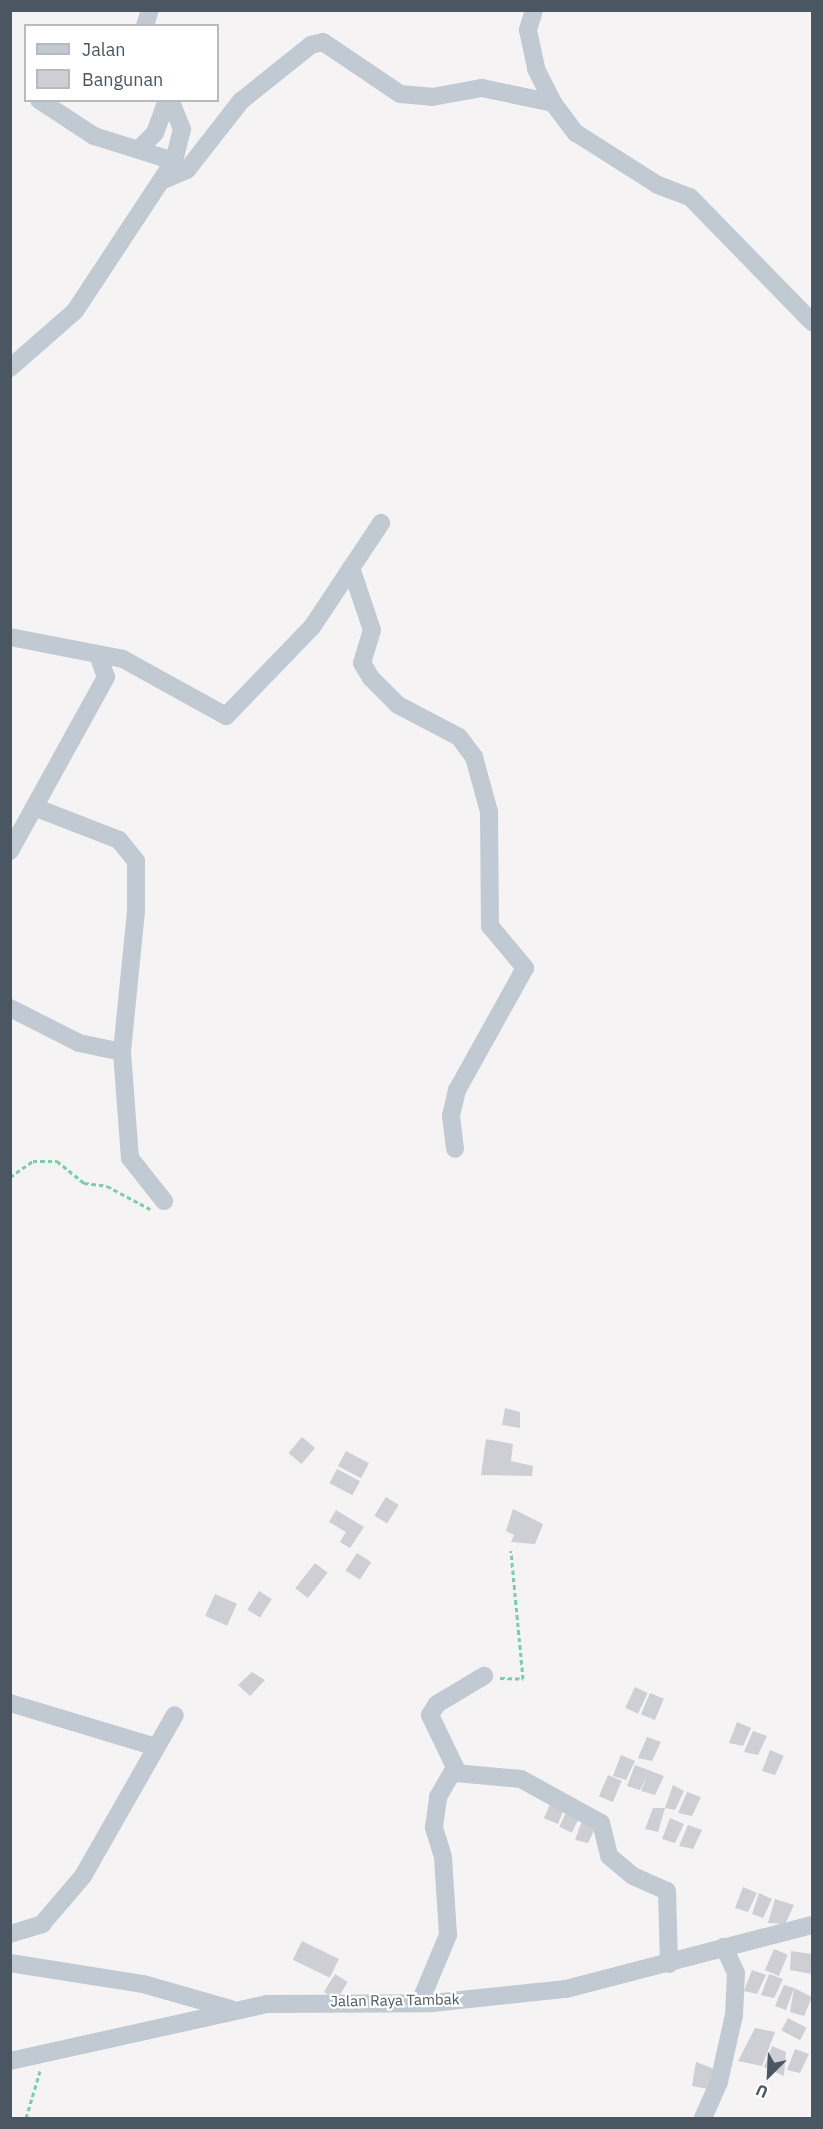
<!DOCTYPE html>
<html>
<head>
<meta charset="utf-8">
<style>
  body { margin:0 }
  #map { position:relative; width:823px; height:2129px; overflow:hidden; background:#f5f3f3; font-family:"IBM Plex Sans",sans-serif }
  div>[style] { position:absolute }
  .building>* { inset:0; background:#cdcfd5; transform-origin:0 0 }
  .path>* { height:3px; margin-top:-1.5px; transform-origin:0; background:repeating-linear-gradient(90deg,#7ad0a6 0 4.5px,transparent 0 7.5px) }
  .minor>* { height:18px; margin:-9px; padding:0 9px; transform-origin:9px; border-radius:9px; background:#c1cad2 }
  span { translate:-50% -50%; white-space:nowrap; text-align:center; line-height:1.15; -webkit-text-stroke:4.5px #fff; paint-order:stroke }
  .street-label { font-size:15px; color:#4a5661 }
  .frame { position:absolute; inset:0; border:12px solid #4a5661; pointer-events:none }
  .legend { position:absolute; left:24px; top:24px; width:195px; height:78px; box-sizing:border-box; background:#fff; border:2px solid #b7bbc0; margin:0; padding:8px 10px; list-style:none; font-size:18px; color:#4a5661 }
  .legend li { display:flex; align-items:center; gap:12px; height:30px }
  .legend b { width:30px; border:2px solid #b7bbc0 }
  .north { position:absolute; left:739px; top:2045px; width:60px; height:60px; -webkit-text-stroke:4px #fff; paint-order:stroke; rotate:204deg; font-size:16px; font-weight:700; line-height:24px; text-align:center; color:#4a5661 }
  .north::after { content:''; display:block; margin:auto; width:21px; height:27px; background:#4a5661; clip-path:polygon(50% 0,100% 100%,50% 72%,0 100%) }
</style>
</head>
<body>
<div id="map">
  <div class="building">
    <i style="clip-path:polygon(505px 1408px,520px 1412px,520px 1428px,502px 1425px)"></i>
    <i style="left:302px;top:1437px;width:17px;height:21px;rotate:40deg"></i>
    <i style="clip-path:polygon(486px 1439px,513px 1444px,511px 1461px,533px 1466px,532px 1476px,481px 1475px)"></i>
    <i style="left:346px;top:1451px;width:26px;height:17px;rotate:28deg"></i>
    <i style="left:337px;top:1469px;width:26px;height:16px;rotate:28deg"></i>
    <i style="left:386px;top:1497px;width:15px;height:22px;rotate:32deg"></i>
    <i style="clip-path:polygon(513px 1509px,543px 1524px,535px 1544px,511px 1542px,514px 1535px,506px 1531px)"></i>
    <i style="clip-path:polygon(336px 1510px,364px 1527px,350px 1548px,340px 1542px,346px 1532px,329px 1522px)"></i>
    <i style="left:357px;top:1553px;width:17px;height:21px;rotate:33deg"></i>
    <i style="left:315px;top:1563px;width:16px;height:32px;rotate:38deg"></i>
    <i style="left:259px;top:1591px;width:15px;height:22px;rotate:32deg"></i>
    <i style="left:215px;top:1594px;width:24px;height:24px;rotate:24deg"></i>
    <i style="clip-path:polygon(252px 1672px,265px 1680px,250px 1696px,238px 1685px)"></i>
    <i style="left:635px;top:1687px;width:14px;height:23px;rotate:25deg"></i>
    <i style="left:650px;top:1693px;width:15px;height:23px;rotate:23deg"></i>
    <i style="clip-path:polygon(737px 1722px,751px 1728px,743px 1746px,729px 1743px)"></i>
    <i style="clip-path:polygon(753px 1731px,767px 1736px,758px 1755px,744px 1752px)"></i>
    <i style="clip-path:polygon(647px 1737px,661px 1742px,652px 1761px,638px 1758px)"></i>
    <i style="clip-path:polygon(770px 1750px,784px 1756px,775px 1775px,762px 1771px)"></i>
    <i style="clip-path:polygon(621px 1755px,635px 1761px,626px 1780px,613px 1776px)"></i>
    <i style="clip-path:polygon(635px 1765px,664px 1776px,655px 1795px,641px 1791px,647px 1776px,640px 1790px,627px 1786px)"></i>
    <i style="left:608px;top:1775px;width:15px;height:23px;rotate:23deg"></i>
    <i style="clip-path:polygon(673px 1785px,684px 1791px,675px 1810px,665px 1808px)"></i>
    <i style="clip-path:polygon(687px 1792px,701px 1797px,692px 1816px,678px 1813px)"></i>
    <i style="left:553px;top:1797px;width:15px;height:23px;rotate:23deg"></i>
    <i style="left:569px;top:1806px;width:14px;height:23px;rotate:25deg"></i>
    <i style="clip-path:polygon(653px 1808px,665px 1808px,658px 1832px,645px 1829px)"></i>
    <i style="clip-path:polygon(583px 1818px,597px 1824px,588px 1843px,575px 1840px)"></i>
    <i style="clip-path:polygon(670px 1818px,684px 1824px,675px 1843px,662px 1839px)"></i>
    <i style="clip-path:polygon(688px 1825px,702px 1830px,693px 1849px,679px 1846px)"></i>
    <i style="clip-path:polygon(743px 1887px,757px 1893px,748px 1912px,735px 1908px)"></i>
    <i style="clip-path:polygon(759px 1893px,772px 1899px,763px 1918px,752px 1914px)"></i>
    <i style="clip-path:polygon(775px 1899px,794px 1905px,785px 1924px,768px 1923px)"></i>
    <i style="left:302px;top:1941px;width:41px;height:21px;rotate:26deg"></i>
    <i style="left:774px;top:1949px;width:15px;height:23px;rotate:23deg"></i>
    <i style="clip-path:polygon(791px 1951px,812px 1954px,812px 1974px,790px 1970px)"></i>
    <i style="clip-path:polygon(752px 1970px,766px 1975px,757px 1994px,744px 1991px)"></i>
    <i style="left:335px;top:1974px;width:15px;height:21px;rotate:32deg"></i>
    <i style="clip-path:polygon(769px 1974px,783px 1979px,774px 1998px,761px 1995px)"></i>
    <i style="clip-path:polygon(784px 1985px,794px 1988px,812px 1997px,804px 2016px,790px 2012px,794px 1988px,786px 2010px,775px 2006px)"></i>
    <i style="left:788px;top:2018px;width:21px;height:14px;rotate:28deg"></i>
    <i style="clip-path:polygon(755px 2028px,775px 2032px,762px 2066px,738px 2061px)"></i>
    <i style="clip-path:polygon(772px 2046px,786px 2052px,784px 2076px,764px 2067px)"></i>
    <i style="clip-path:polygon(795px 2049px,809px 2054px,800px 2073px,787px 2070px)"></i>
    <i style="clip-path:polygon(696px 2062px,717px 2070px,708px 2089px,692px 2086px)"></i>
  </div>
  <div class="path">
    <i style="left:10px;top:1177px;width:28px;rotate:-35deg"></i>
    <i style="left:33px;top:1161px;width:24px"></i>
    <i style="left:57px;top:1161px;width:35px;rotate:39deg"></i>
    <i style="left:84px;top:1183px;width:23px;rotate:7deg"></i>
    <i style="left:107px;top:1186px;width:49px;rotate:28.1deg"></i>
    <i style="left:500px;top:1678px;width:23px;rotate:2deg"></i>
    <i style="left:523px;top:1679px;width:129px;rotate:-95.4deg"></i>
    <i style="left:26px;top:2118px;width:49px;rotate:-73.4deg"></i>
  </div>
  <div class="minor">
    <i style="left:534px;top:10px;width:21px;rotate:107deg"></i>
    <i style="left:528px;top:30px;width:40px;rotate:78deg"></i>
    <i style="left:536px;top:69px;width:38px;rotate:63deg"></i>
    <i style="left:553px;top:103px;width:38px;rotate:53deg"></i>
    <i style="left:576px;top:133px;width:97px;rotate:32.4deg"></i>
    <i style="left:658px;top:185px;width:34px;rotate:21deg"></i>
    <i style="left:690px;top:197px;width:175px;rotate:45.7deg"></i>
    <i style="left:145px;top:26px;width:17px;rotate:-73deg"></i>
    <i style="left:39px;top:100px;width:66px;rotate:33.2deg"></i>
    <i style="left:94px;top:136px;width:84px;rotate:17.4deg"></i>
    <i style="left:140px;top:148px;width:21px;rotate:-45deg"></i>
    <i style="left:155px;top:133px;width:35px;rotate:-70deg"></i>
    <i style="left:161px;top:181px;width:28px;rotate:-23deg"></i>
    <i style="left:187px;top:170px;width:88px;rotate:-52deg"></i>
    <i style="left:241px;top:101px;width:90px;rotate:-38.7deg"></i>
    <i style="left:311px;top:45px;width:12px;rotate:-14deg"></i>
    <i style="left:323px;top:42px;width:93px;rotate:34deg"></i>
    <i style="left:400px;top:94px;width:32px;rotate:5deg"></i>
    <i style="left:432px;top:97px;width:51px;rotate:-10.2deg"></i>
    <i style="left:482px;top:88px;width:73px;rotate:11.9deg"></i>
    <i style="left:10px;top:368px;width:86px;rotate:-41.2deg"></i>
    <i style="left:75px;top:311px;width:180px;rotate:-56.6deg"></i>
    <i style="left:174px;top:161px;width:33px;rotate:-76deg"></i>
    <i style="left:182px;top:129px;width:31px;rotate:-112deg"></i>
    <i style="left:351px;top:568px;width:65px;rotate:71.3deg"></i>
    <i style="left:372px;top:630px;width:34px;rotate:107deg"></i>
    <i style="left:362px;top:663px;width:17px;rotate:59deg"></i>
    <i style="left:371px;top:678px;width:38px;rotate:45deg"></i>
    <i style="left:398px;top:705px;width:69px;rotate:27.7deg"></i>
    <i style="left:459px;top:737px;width:25px;rotate:53deg"></i>
    <i style="left:474px;top:757px;width:57px;rotate:74.7deg"></i>
    <i style="left:489px;top:812px;width:114px;rotate:89.5deg"></i>
    <i style="left:490px;top:926px;width:55px;rotate:50.2deg"></i>
    <i style="left:525px;top:968px;width:140px;rotate:119.1deg"></i>
    <i style="left:457px;top:1090px;width:27px;rotate:103deg"></i>
    <i style="left:451px;top:1116px;width:33px;rotate:83deg"></i>
    <i style="left:10px;top:637px;width:115px;rotate:11deg"></i>
    <i style="left:123px;top:659px;width:118px;rotate:29deg"></i>
    <i style="left:226px;top:716px;width:124px;rotate:-46deg"></i>
    <i style="left:312px;top:627px;width:125px;rotate:-56.4deg"></i>
    <i style="left:34px;top:807px;width:91px;rotate:21.2deg"></i>
    <i style="left:119px;top:840px;width:27px;rotate:51deg"></i>
    <i style="left:136px;top:861px;width:50px;rotate:90deg"></i>
    <i style="left:136px;top:911px;width:142px;rotate:95.7deg"></i>
    <i style="left:10px;top:851px;width:199px;rotate:-61.1deg"></i>
    <i style="left:106px;top:677px;width:20px;rotate:-110deg"></i>
    <i style="left:10px;top:1008px;width:77px;rotate:26.9deg"></i>
    <i style="left:79px;top:1043px;width:44px;rotate:11.8deg"></i>
    <i style="left:122px;top:1052px;width:106px;rotate:85.7deg"></i>
    <i style="left:130px;top:1158px;width:55px;rotate:51.7deg"></i>
    <i style="left:10px;top:1703px;width:152px;rotate:16.8deg"></i>
    <i style="left:455px;top:1773px;width:66px;rotate:5.2deg"></i>
    <i style="left:521px;top:1779px;width:91px;rotate:28.8deg"></i>
    <i style="left:601px;top:1823px;width:34px;rotate:76deg"></i>
    <i style="left:609px;top:1856px;width:31px;rotate:40deg"></i>
    <i style="left:633px;top:1876px;width:37px;rotate:24deg"></i>
    <i style="left:667px;top:1891px;width:73px;rotate:88.4deg"></i>
    <i style="left:10px;top:1934px;width:34px;rotate:-17deg"></i>
    <i style="left:42px;top:1924px;width:63px;rotate:-49.5deg"></i>
    <i style="left:83px;top:1876px;width:185px;rotate:-60.3deg"></i>
    <i style="left:10px;top:1963px;width:135px;rotate:9deg"></i>
    <i style="left:143px;top:1984px;width:91px;rotate:15.9deg"></i>
    <i style="left:420px;top:2002px;width:73px;rotate:-67.3deg"></i>
    <i style="left:448px;top:1935px;width:78px;rotate:-93.7deg"></i>
    <i style="left:443px;top:1857px;width:31px;rotate:-107deg"></i>
    <i style="left:434px;top:1827px;width:30px;rotate:-82deg"></i>
    <i style="left:438px;top:1797px;width:34px;rotate:-60deg"></i>
    <i style="left:455px;top:1767px;width:58px;rotate:-115.7deg"></i>
    <i style="left:430px;top:1715px;width:13px;rotate:-58deg"></i>
    <i style="left:437px;top:1704px;width:55px;rotate:-30.8deg"></i>
    <i style="left:10px;top:2061px;width:263px;rotate:-12.5deg"></i>
    <i style="left:267px;top:2004px;width:165px;rotate:-0.3deg"></i>
    <i style="left:432px;top:2003px;width:135px;rotate:-6deg"></i>
    <i style="left:566px;top:1989px;width:254px;rotate:-14.6deg"></i>
    <i style="left:703px;top:2118px;width:39px;rotate:-66deg"></i>
    <i style="left:719px;top:2082px;width:69px;rotate:-77.4deg"></i>
    <i style="left:734px;top:2015px;width:42px;rotate:-87.3deg"></i>
    <i style="left:736px;top:1973px;width:29px;rotate:-115deg"></i>
  </div>
  <div class="street-label">
    <span style="left:395px;top:2000px;rotate:-1deg">Jalan Raya Tambak</span>
  </div>
  <div class="frame"></div>
  <ul class="legend">
  <li><b style="height:8px;background:#c1cad2"></b>Jalan</li>
  <li><b style="height:16px;background:#cdcfd5"></b>Bangunan</li>
  </ul>
  <div class="north">U</div>
</div>
</body>
</html>
